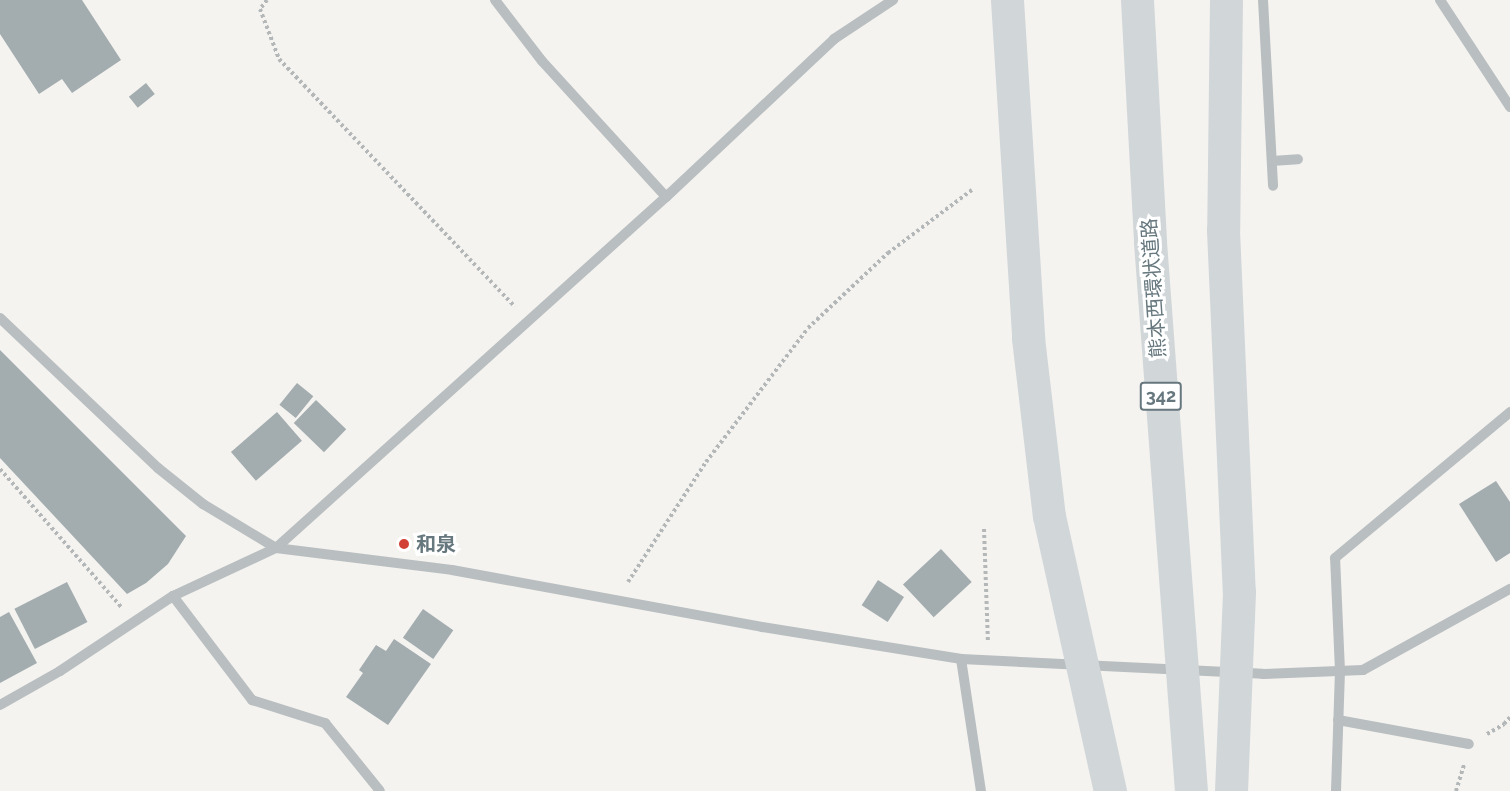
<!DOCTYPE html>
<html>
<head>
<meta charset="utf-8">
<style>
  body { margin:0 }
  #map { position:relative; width:1510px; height:791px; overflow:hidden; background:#f4f3f0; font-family:Raleway,"Noto Sans JP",sans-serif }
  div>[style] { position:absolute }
  .building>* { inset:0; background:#a3acaf; transform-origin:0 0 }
  .path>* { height:4px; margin-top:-2px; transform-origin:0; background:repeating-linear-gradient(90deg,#b3b7b8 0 3px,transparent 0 6px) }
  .minor>* { height:10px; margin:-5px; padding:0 5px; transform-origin:5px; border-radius:5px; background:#b9bec0 }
  .highway>* { height:33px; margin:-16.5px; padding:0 16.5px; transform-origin:16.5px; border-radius:16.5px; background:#d1d6d9 }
  .dots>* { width:16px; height:16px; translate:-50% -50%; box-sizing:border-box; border:3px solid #fff; border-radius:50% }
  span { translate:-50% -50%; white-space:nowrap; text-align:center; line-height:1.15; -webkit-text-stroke:6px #fff; paint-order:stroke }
  .shield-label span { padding:2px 4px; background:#fff; border:2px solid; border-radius:4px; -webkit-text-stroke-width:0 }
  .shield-label { font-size:18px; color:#66777e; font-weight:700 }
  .street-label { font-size:20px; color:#66777e }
  .poi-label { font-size:20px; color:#66777e; font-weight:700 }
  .left { translate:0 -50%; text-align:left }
</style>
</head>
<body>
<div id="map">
  <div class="building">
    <i style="clip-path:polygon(0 0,82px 0,121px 60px,72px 93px,62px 79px,39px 94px,0 34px)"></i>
    <i style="left:146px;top:83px;width:14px;height:22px;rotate:51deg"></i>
    <i style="clip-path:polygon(0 350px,186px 536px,168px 564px,146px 583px,127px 594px,0 458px)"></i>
    <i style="left:297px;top:383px;width:21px;height:28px;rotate:39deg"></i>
    <i style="left:316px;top:400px;width:42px;height:32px;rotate:44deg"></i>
    <i style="left:277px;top:412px;width:38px;height:61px;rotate:49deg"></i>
    <i style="clip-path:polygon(1496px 481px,1510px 502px,1510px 553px,1496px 562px,1459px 504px)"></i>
    <i style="left:941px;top:549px;width:45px;height:52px;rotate:47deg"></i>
    <i style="left:878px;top:580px;width:31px;height:30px;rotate:33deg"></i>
    <i style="left:67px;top:582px;width:45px;height:59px;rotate:63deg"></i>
    <i style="left:423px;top:609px;width:37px;height:35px;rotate:35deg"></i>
    <i style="clip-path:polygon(9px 612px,37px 663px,0 683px,0 617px)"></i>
    <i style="clip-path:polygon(394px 639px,431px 664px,388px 725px,346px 697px,363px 673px,359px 670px,376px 645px,386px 651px)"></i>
  </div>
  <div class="path">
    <i style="left:267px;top:0;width:11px;rotate:128deg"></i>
    <i style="left:260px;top:9px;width:53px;rotate:69.2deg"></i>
    <i style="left:279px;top:59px;width:342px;rotate:46.4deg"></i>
    <i style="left:0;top:469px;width:185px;rotate:48.7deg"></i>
    <i style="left:984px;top:529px;width:112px;rotate:88deg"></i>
    <i style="left:628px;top:582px;width:143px;rotate:-57deg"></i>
    <i style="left:706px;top:462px;width:168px;rotate:-52.7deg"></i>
    <i style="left:808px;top:328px;width:110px;rotate:-43.2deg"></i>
    <i style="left:888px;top:253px;width:105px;rotate:-36.9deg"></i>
    <i style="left:1487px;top:734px;width:20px;rotate:-30deg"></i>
    <i style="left:1504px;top:724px;width:9px;rotate:-49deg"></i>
    <i style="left:1456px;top:791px;width:28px;rotate:-73deg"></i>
  </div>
  <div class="minor">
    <i style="left:495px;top:0;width:77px;rotate:52.4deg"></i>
    <i style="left:542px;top:61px;width:184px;rotate:47.6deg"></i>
    <i style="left:1263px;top:0;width:186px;rotate:86.9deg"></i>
    <i style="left:1440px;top:0;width:128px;rotate:56.8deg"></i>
    <i style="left:1272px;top:161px;width:26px;rotate:-4deg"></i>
    <i style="left:0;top:318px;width:218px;rotate:43.5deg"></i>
    <i style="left:158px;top:468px;width:58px;rotate:38.7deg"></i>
    <i style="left:203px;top:504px;width:85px;rotate:31.1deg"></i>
    <i style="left:276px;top:548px;width:177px;rotate:7.1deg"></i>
    <i style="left:452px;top:570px;width:315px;rotate:10.4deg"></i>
    <i style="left:762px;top:627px;width:202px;rotate:9.1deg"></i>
    <i style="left:961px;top:659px;width:302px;rotate:2.8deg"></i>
    <i style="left:1263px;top:674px;width:100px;rotate:-2.3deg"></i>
    <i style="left:1363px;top:670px;width:168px;rotate:-28.9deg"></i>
    <i style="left:173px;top:596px;width:131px;rotate:52.8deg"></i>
    <i style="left:252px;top:700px;width:77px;rotate:17.5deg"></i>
    <i style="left:325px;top:723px;width:87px;rotate:51deg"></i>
    <i style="left:961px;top:659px;width:134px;rotate:81.4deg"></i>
    <i style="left:0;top:705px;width:69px;rotate:-29.5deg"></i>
    <i style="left:60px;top:671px;width:136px;rotate:-33.6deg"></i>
    <i style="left:173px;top:596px;width:114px;rotate:-25deg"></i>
    <i style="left:276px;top:548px;width:525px;rotate:-41.99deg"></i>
    <i style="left:666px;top:197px;width:231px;rotate:-43.2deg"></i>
    <i style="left:834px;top:39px;width:71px;rotate:-33.5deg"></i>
    <i style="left:1338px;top:720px;width:133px;rotate:10.4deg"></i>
    <i style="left:1336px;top:791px;width:120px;rotate:-88.1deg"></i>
    <i style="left:1340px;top:671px;width:113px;rotate:-92.5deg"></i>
    <i style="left:1335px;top:558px;width:228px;rotate:-39.8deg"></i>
  </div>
  <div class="highway">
    <i style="left:1007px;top:0;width:339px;rotate:86.4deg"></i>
    <i style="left:1028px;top:338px;width:179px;rotate:83.3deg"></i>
    <i style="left:1049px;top:516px;width:282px;rotate:77.5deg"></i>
    <i style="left:1137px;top:0;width:242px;rotate:86.9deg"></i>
    <i style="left:1150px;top:242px;width:551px;rotate:85.73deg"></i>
    <i style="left:1226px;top:0;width:230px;rotate:90.7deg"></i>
    <i style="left:1223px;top:230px;width:362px;rotate:87.5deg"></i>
    <i style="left:1239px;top:592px;width:199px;rotate:92.3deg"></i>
  </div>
  <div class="dots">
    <i style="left:404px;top:544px;background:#d14033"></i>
  </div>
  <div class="shield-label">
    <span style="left:1161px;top:396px">342</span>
  </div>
  <div class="street-label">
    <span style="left:1154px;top:288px;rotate:-94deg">熊本西環状道路</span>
  </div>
  <div class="poi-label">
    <span class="left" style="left:416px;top:544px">和泉</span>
  </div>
</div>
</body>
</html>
